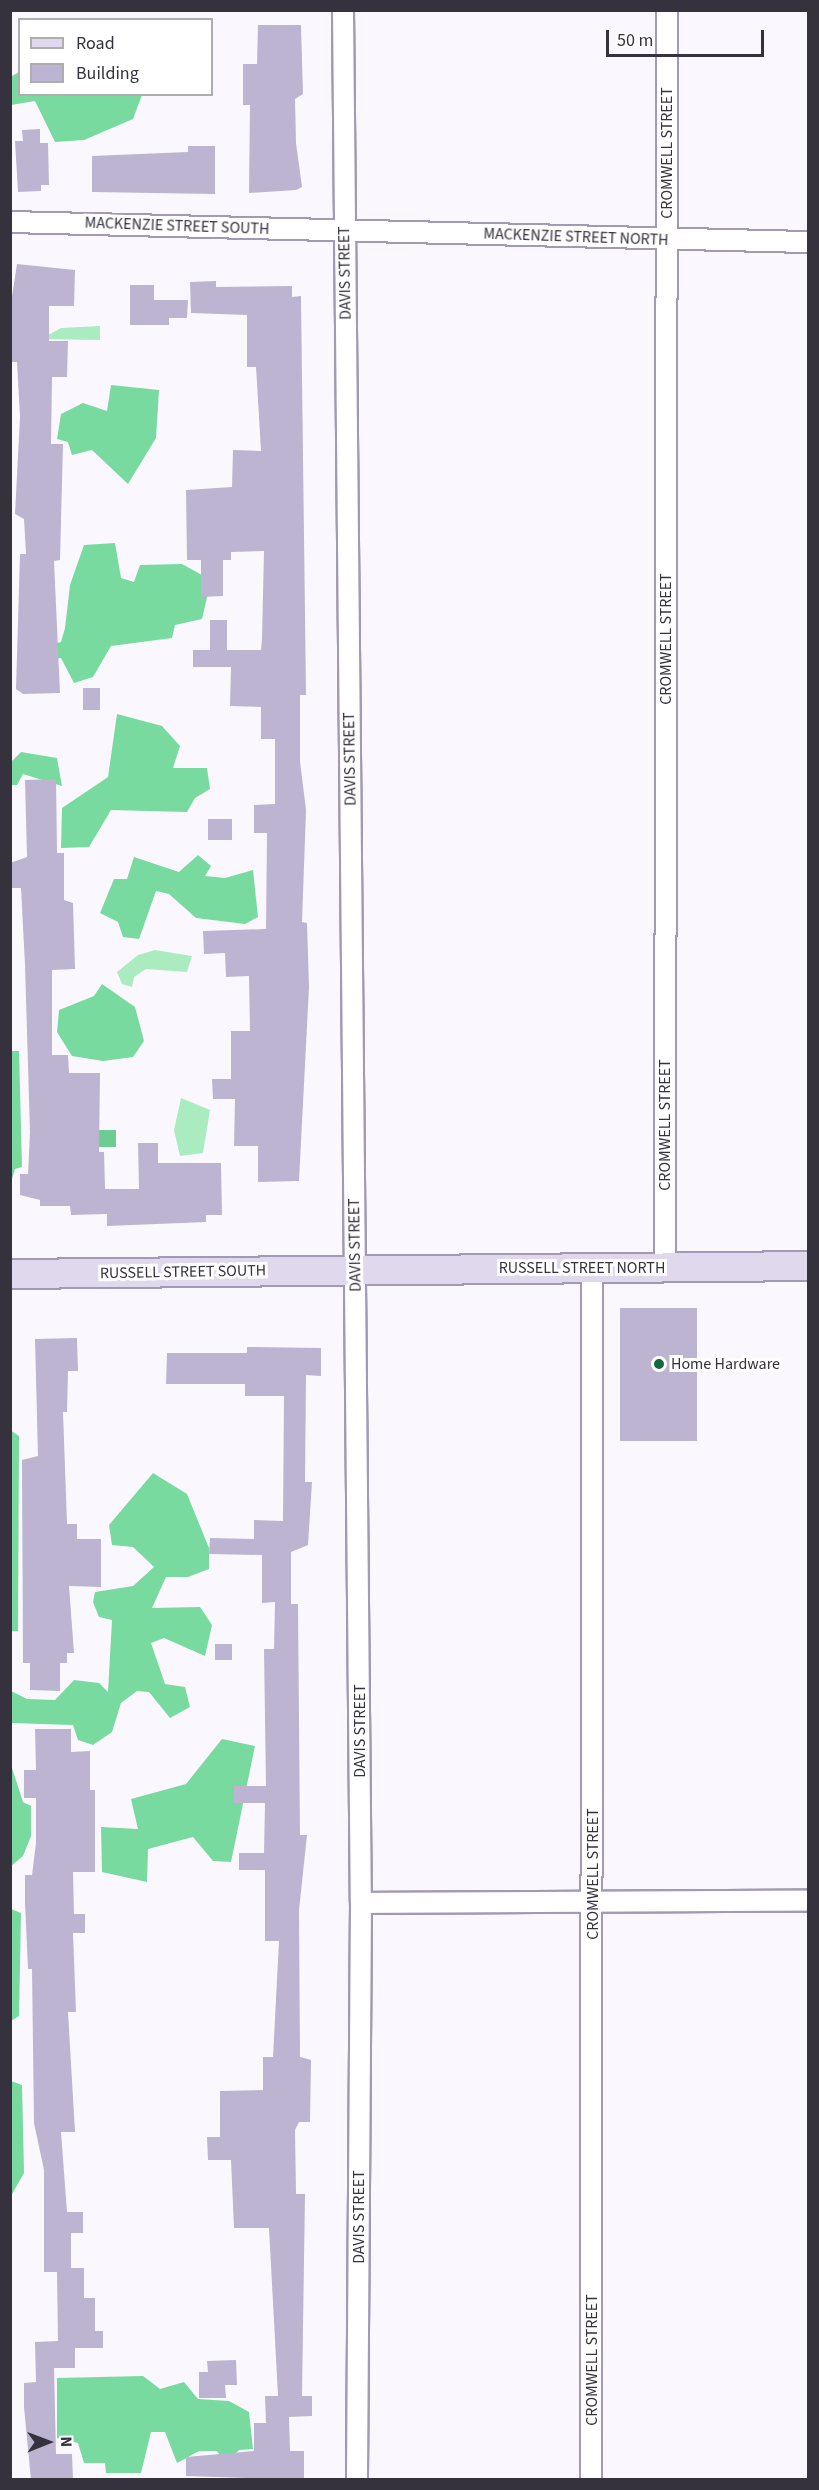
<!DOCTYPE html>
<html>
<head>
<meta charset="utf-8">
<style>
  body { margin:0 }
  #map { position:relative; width:819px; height:2490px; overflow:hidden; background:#faf8fe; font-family:"Source Sans 3",sans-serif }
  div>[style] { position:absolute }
  .green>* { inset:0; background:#aaecc0 }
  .forest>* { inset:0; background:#78da9e }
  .water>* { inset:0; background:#6ccd92; transform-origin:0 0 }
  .building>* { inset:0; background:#bcb4d1; transform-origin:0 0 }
  .roads { filter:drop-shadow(2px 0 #a199b5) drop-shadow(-2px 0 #a199b5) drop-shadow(0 2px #a199b5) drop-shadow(0 -2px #a199b5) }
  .street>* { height:20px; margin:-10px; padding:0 10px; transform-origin:10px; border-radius:10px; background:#fff }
  .secondary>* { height:28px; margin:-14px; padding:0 14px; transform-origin:14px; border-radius:14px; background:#e0d9ed }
  .dots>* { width:16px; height:16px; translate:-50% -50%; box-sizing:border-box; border:3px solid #fff; border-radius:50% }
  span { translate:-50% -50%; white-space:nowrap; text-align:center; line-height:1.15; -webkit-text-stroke:6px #fff; paint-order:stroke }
  .street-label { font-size:16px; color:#35313d }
  .poi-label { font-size:16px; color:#35313d }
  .left { translate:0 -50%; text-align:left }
  .frame { position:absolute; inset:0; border:12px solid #35313d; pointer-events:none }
  .legend { position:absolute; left:18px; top:18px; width:195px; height:78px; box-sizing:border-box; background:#fff; border:2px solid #aeadb1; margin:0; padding:8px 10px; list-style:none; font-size:18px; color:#35313d }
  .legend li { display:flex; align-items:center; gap:12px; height:30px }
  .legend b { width:30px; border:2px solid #aeadb1 }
  .north { position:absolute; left:18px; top:2412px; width:60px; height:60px; -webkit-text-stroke:4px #fff; paint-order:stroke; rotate:89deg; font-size:16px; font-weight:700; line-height:24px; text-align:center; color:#35313d }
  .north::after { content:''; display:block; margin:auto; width:21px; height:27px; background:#35313d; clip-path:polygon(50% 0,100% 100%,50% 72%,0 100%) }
  .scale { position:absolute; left:606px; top:30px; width:158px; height:27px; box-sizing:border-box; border:3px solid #35313d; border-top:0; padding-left:8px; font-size:18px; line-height:21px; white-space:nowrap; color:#35313d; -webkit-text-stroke:4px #fff; paint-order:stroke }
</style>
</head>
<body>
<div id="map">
  <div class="green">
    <i style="clip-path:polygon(100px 326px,100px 340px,41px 339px,61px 328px)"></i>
    <i style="clip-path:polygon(155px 950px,192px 956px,187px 972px,146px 969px,134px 977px,132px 987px,122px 984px,117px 972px,138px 955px)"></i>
    <i style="clip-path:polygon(181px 1098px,210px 1110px,203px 1153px,180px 1156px,174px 1130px)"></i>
  </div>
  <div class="forest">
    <i style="clip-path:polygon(11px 54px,12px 76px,19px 72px,20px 94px,142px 95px,133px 119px,84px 140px,55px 142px,35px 101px,11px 105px)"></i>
    <i style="clip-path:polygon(111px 385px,159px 390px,156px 438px,128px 484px,92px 450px,72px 455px,68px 442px,57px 439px,61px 414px,83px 403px,107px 411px)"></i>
    <i style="clip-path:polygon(115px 543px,121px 578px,134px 582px,140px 565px,182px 564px,211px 580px,202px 619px,175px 625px,172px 638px,111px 646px,93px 677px,74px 683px,61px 658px,52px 659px,52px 644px,61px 642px,65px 628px,70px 585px,84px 545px)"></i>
    <i style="clip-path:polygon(117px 714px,162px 726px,180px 746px,173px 768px,207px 768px,210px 789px,195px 798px,187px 812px,111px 810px,89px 847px,61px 848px,62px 808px,108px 777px)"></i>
    <i style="clip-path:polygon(21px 752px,57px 758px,62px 786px,23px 774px,17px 785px,11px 785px,10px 763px)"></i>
    <i style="clip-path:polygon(198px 855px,211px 866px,205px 876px,225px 878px,253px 870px,258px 917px,245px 924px,196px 918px,169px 894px,156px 891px,139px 939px,123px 937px,118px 922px,100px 913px,114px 879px,127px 879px,134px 857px,179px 872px)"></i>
    <i style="clip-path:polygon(102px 984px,135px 1007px,144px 1041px,133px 1057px,103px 1061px,72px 1056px,57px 1032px,59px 1010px,94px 996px)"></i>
    <i style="clip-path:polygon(11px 1051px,19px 1051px,22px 1167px,15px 1169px,11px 1182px)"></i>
    <i style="clip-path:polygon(10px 1430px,19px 1436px,18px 1631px,11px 1631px)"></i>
    <i style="clip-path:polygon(153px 1473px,187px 1494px,209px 1548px,209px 1569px,188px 1577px,166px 1577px,152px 1608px,200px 1607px,212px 1625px,205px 1656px,164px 1638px,151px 1643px,165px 1684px,185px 1687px,190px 1707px,170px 1718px,149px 1692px,137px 1691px,121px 1703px,112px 1732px,93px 1745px,78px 1740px,73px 1725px,11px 1723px,11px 1691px,27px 1699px,55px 1700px,74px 1680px,99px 1683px,108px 1692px,112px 1620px,99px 1617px,93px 1602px,95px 1592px,133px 1586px,154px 1567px,133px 1547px,112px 1545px,109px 1525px)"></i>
    <i style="clip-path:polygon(222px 1739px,255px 1746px,231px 1862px,213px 1861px,193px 1837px,148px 1849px,147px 1882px,102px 1872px,101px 1827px,138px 1829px,131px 1799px,186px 1784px)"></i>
    <i style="clip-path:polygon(11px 1765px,23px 1802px,31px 1806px,31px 1836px,23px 1856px,11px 1866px)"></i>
    <i style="clip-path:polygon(11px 1909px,21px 1913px,19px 2016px,11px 2021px)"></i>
    <i style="clip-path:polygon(11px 2081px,22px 2085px,24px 2173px,11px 2196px)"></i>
    <i style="clip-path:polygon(143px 2376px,160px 2389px,184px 2382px,198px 2399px,229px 2401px,249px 2412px,253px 2449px,239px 2450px,226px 2464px,217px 2451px,199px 2451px,177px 2463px,165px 2432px,151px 2432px,141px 2473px,106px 2473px,105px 2463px,84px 2463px,78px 2443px,57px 2438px,57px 2378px)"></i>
  </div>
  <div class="water">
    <i style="left:87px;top:1130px;width:29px;height:17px"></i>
  </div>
  <div class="building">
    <i style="clip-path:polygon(258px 25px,301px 25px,303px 94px,295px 99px,296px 143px,302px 187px,296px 190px,249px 193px,250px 105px,243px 105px,243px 64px,257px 64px)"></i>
    <i style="clip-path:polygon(40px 129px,40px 143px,48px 143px,49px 185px,41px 185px,41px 191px,18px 192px,15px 141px,23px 141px,22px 130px)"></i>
    <i style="clip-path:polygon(188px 146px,215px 146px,215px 194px,92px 192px,92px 156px,188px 152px)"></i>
    <i style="clip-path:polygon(17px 264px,75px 270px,74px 306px,49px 306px,49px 341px,68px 341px,67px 377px,52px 377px,51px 444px,63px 444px,60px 560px,54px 561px,60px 693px,23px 694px,16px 689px,20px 554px,26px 554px,24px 519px,15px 514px,20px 417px,17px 362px,11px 362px,11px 303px)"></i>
    <i style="clip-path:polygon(216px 281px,216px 287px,292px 286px,292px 297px,301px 296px,306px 695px,300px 695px,300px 761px,306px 810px,302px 922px,307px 923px,309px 987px,299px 1181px,258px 1182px,258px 1146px,234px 1146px,235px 1099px,213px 1099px,212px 1079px,231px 1079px,231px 1031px,250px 1031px,249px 976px,226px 977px,225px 953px,204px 954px,203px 931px,266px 929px,267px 833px,254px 833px,254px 805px,275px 804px,275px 739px,261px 739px,261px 707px,230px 706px,231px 667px,193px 667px,193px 650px,210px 650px,210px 620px,227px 620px,227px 650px,261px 650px,262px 639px,264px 551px,231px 552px,231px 560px,223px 560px,223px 596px,201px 597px,201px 560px,187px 560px,186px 490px,232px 487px,233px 450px,261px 451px,256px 367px,247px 367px,247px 315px,191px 313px,190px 282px)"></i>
    <i style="clip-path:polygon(130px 285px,154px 285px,154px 300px,188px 300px,187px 318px,169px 318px,169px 325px,130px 325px)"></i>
    <i style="left:83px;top:688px;width:17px;height:22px"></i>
    <i style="clip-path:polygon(56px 779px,57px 853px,64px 853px,64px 900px,73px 903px,75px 969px,52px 970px,52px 1055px,68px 1055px,69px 1073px,100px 1073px,99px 1152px,104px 1152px,105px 1189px,139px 1189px,138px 1143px,158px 1143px,158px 1163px,221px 1163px,222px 1215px,206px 1215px,206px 1222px,107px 1226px,107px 1214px,71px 1215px,70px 1206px,40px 1206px,40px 1200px,20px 1195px,20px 1174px,28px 1174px,30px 1132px,25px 965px,21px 888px,10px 888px,10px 863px,27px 857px,25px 780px)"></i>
    <i style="left:208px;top:819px;width:24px;height:21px"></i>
    <i style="left:620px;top:1308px;width:77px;height:133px"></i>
    <i style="clip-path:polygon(77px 1338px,78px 1371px,68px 1371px,67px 1412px,63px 1412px,67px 1524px,77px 1524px,77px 1539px,101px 1539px,101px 1587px,69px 1586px,74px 1653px,67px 1653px,67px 1663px,60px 1663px,60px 1691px,30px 1690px,30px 1663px,23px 1663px,22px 1460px,38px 1456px,35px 1339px)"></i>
    <i style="clip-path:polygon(247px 1347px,321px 1348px,321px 1376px,306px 1375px,305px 1482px,312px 1482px,308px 1545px,291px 1552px,291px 1604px,298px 1604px,300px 1835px,307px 1835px,299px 1910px,300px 2057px,311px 2060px,310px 2122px,299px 2122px,295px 2130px,296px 2194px,305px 2194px,302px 2396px,312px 2396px,312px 2416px,289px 2417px,290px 2451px,304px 2451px,304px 2480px,186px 2476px,186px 2457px,254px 2451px,254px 2423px,266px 2423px,265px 2396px,278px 2396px,269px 2228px,234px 2228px,231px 2160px,208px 2160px,207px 2137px,220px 2137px,220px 2091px,263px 2090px,263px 2057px,273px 2057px,279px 1941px,265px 1941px,265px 1870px,239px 1870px,239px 1853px,264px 1853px,265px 1803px,234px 1803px,234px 1786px,266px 1786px,264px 1649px,274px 1649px,275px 1602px,262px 1603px,262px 1555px,209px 1554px,210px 1538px,254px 1539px,254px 1520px,283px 1521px,284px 1396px,245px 1396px,245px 1384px,166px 1384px,167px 1353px,247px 1353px)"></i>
    <i style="left:215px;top:1644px;width:17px;height:16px"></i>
    <i style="clip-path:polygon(35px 1729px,71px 1729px,71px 1752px,90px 1751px,90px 1790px,95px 1790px,95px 1872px,73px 1872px,74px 1914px,85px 1914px,85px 1933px,73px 1933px,76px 2012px,68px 2012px,75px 2132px,61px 2132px,67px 2212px,83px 2212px,83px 2233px,71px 2233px,71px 2268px,84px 2268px,84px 2298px,95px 2298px,95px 2331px,103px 2331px,103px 2348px,75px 2348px,75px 2368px,54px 2368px,56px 2454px,72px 2454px,73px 2480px,31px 2480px,24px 2407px,24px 2383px,36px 2382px,35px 2342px,58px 2341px,57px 2272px,44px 2272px,44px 2170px,34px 2123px,32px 1969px,28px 1969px,25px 1903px,25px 1875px,32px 1875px,36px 1843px,36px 1798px,24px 1798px,24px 1770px,36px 1770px)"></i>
    <i style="clip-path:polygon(236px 2360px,237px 2385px,225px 2385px,226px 2398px,199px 2398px,199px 2372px,208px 2372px,207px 2361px)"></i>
  </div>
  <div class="roads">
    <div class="street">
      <i style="left:343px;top:10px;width:1893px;rotate:89.46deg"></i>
      <i style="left:361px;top:1903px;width:577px;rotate:90.4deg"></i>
      <i style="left:10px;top:222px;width:798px;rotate:1.44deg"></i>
      <i style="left:665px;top:1268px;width:1258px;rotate:-89.91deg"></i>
      <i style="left:361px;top:1903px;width:447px;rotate:-0.3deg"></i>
      <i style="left:591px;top:2480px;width:1212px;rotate:-89.95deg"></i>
    </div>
    <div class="secondary">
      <i style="left:10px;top:1274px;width:798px;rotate:-0.57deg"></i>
    </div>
  </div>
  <div class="dots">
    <i style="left:659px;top:1364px;background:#116b3f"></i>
  </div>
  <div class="street-label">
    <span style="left:667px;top:153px;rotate:-90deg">CROMWELL STREET</span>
    <span style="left:177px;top:226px;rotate:2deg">MACKENZIE STREET SOUTH</span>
    <span style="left:576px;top:237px;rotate:2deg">MACKENZIE STREET NORTH</span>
    <span style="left:345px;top:273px;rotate:-91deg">DAVIS STREET</span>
    <span style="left:666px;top:639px;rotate:-90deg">CROMWELL STREET</span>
    <span style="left:350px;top:759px;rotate:-91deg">DAVIS STREET</span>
    <span style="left:665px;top:1125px;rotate:-90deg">CROMWELL STREET</span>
    <span style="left:355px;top:1245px;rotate:-91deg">DAVIS STREET</span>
    <span style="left:582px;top:1268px">RUSSELL STREET NORTH</span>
    <span style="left:183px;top:1272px;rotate:-1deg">RUSSELL STREET SOUTH</span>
    <span style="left:360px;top:1731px;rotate:-90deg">DAVIS STREET</span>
    <span style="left:593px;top:1874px;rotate:-90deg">CROMWELL STREET</span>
    <span style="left:359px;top:2217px;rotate:-90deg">DAVIS STREET</span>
    <span style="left:592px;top:2360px;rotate:-90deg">CROMWELL STREET</span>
  </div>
  <div class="poi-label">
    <span class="left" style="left:671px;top:1364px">Home Hardware</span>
  </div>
  <div class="frame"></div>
  <ul class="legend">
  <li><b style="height:8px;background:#e0d9ed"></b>Road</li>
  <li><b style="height:16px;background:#bcb4d1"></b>Building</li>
  </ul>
  <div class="north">N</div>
  <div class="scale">50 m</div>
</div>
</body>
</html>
